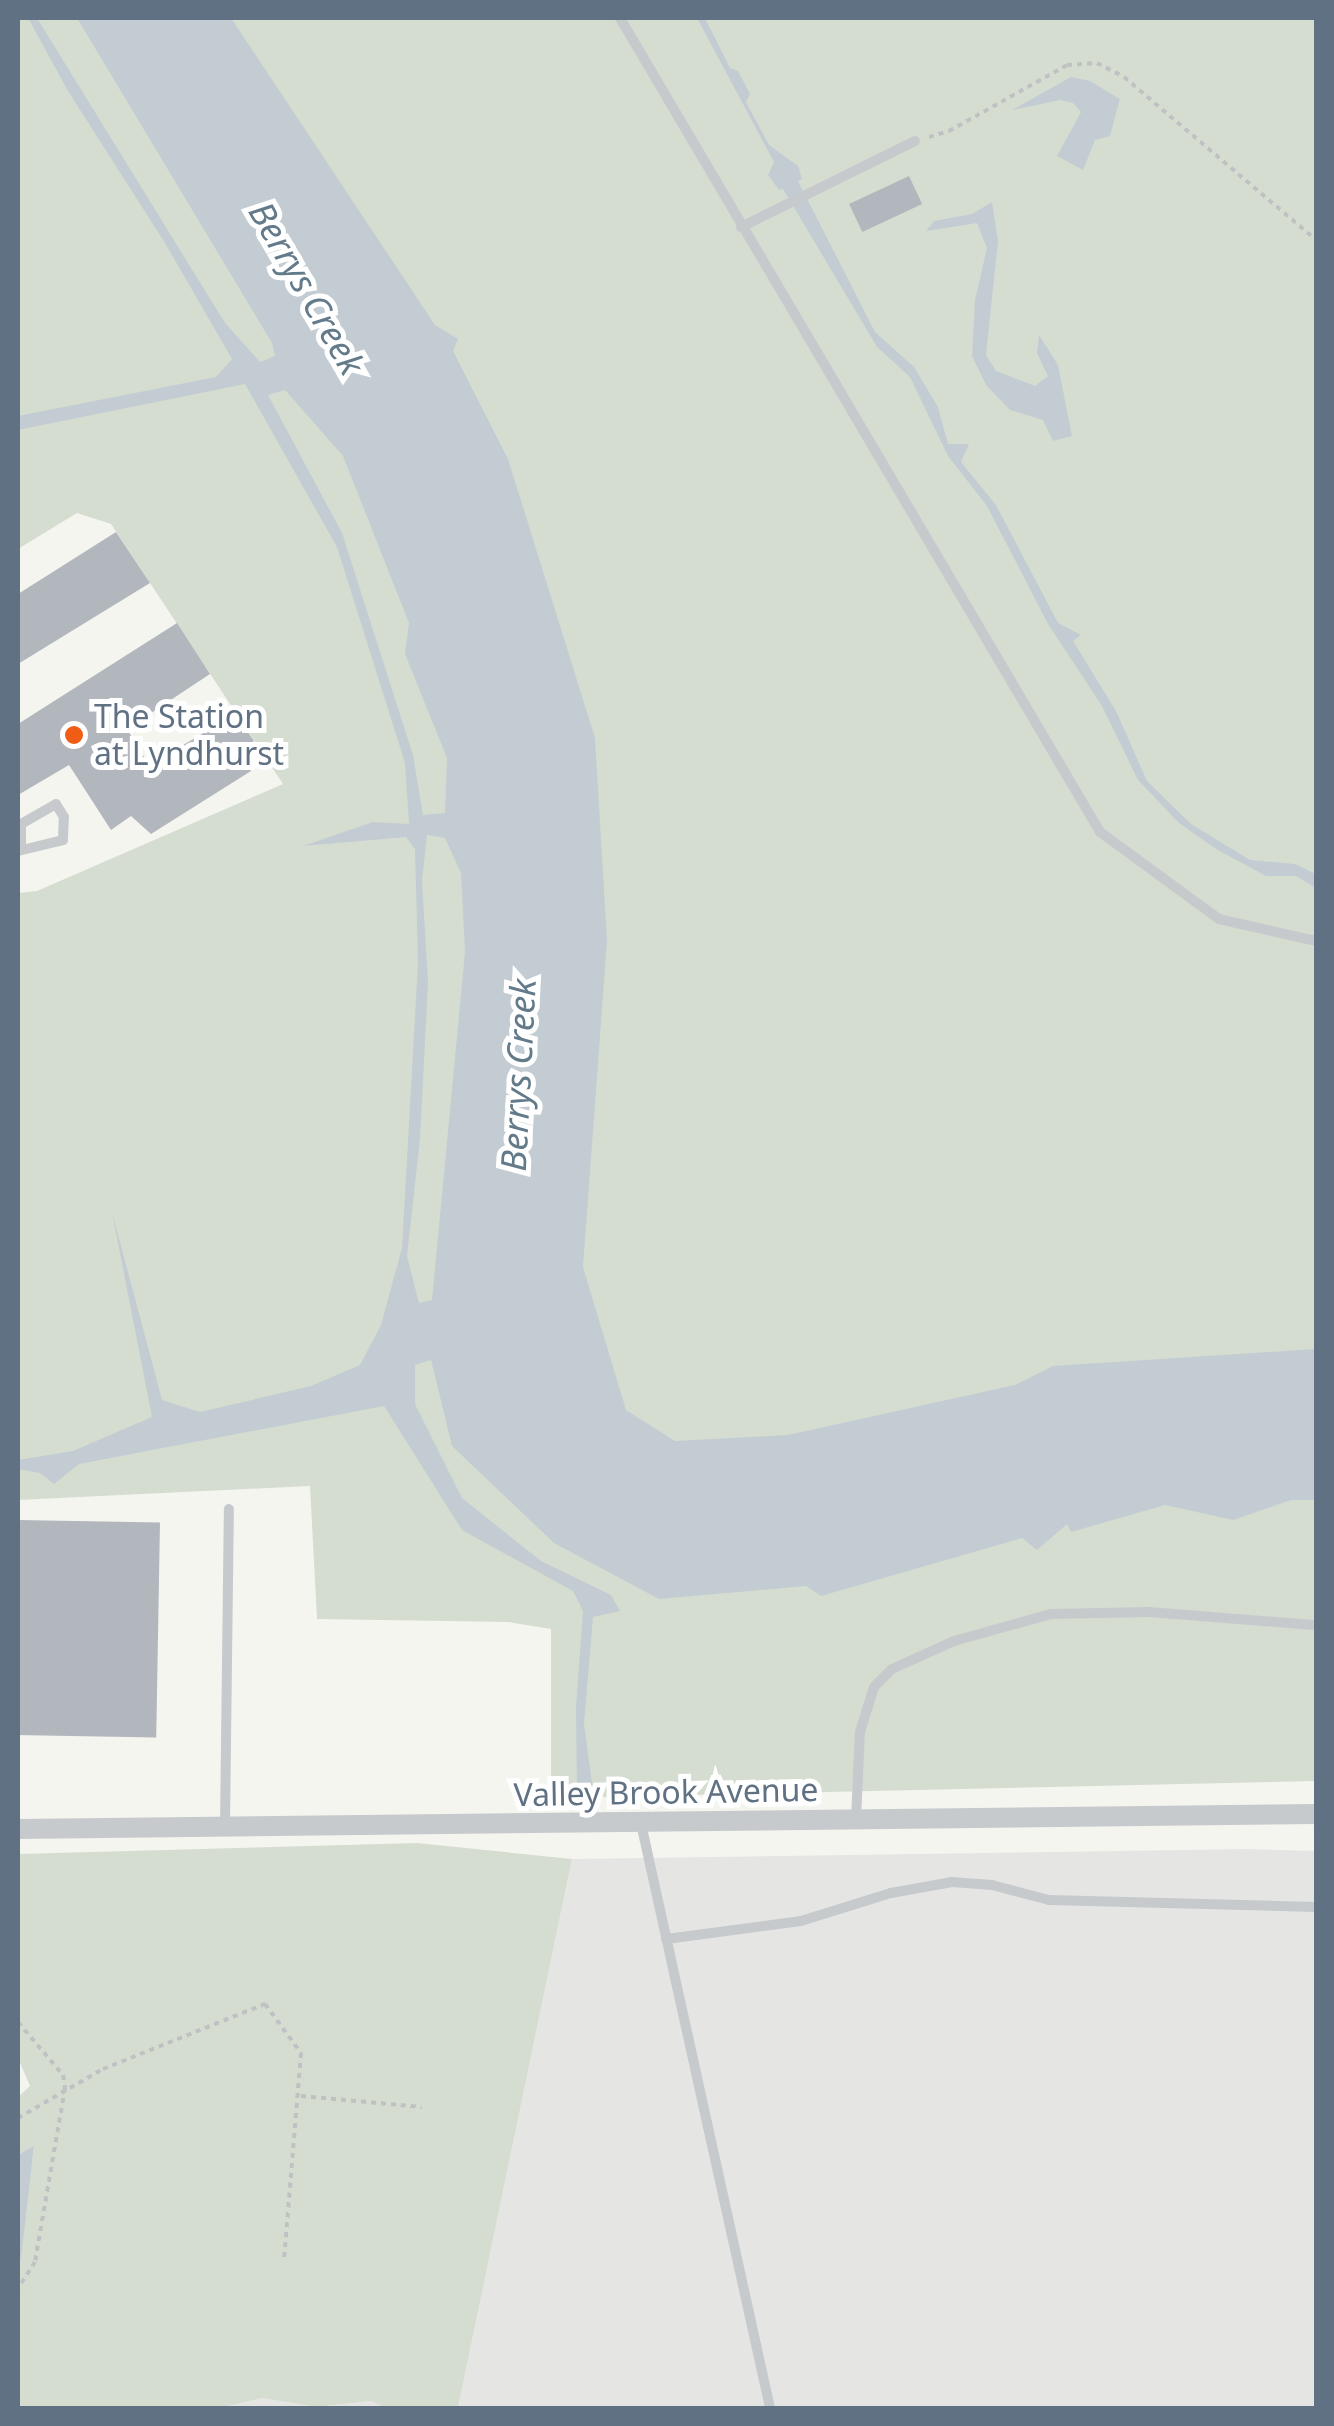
<!DOCTYPE html>
<html>
<head>
<meta charset="utf-8">
<style>
  body { margin:0 }
  #map { position:relative; width:1334px; height:2426px; overflow:hidden; background:#f5f5f0; font-family:"Noto Sans",sans-serif }
  div>[style] { position:absolute }
  .built>* { inset:0; background:#e5e6e4 }
  .green>* { inset:0; background:#d5ddd1 }
  .water>* { inset:0; background:#c3ccd2 }
  .building>* { inset:0; background:#b1b7bd; transform-origin:0 0 }
  .path>* { height:4px; margin-top:-2px; transform-origin:0; background:repeating-linear-gradient(90deg,#c0c1c3 0 5px,transparent 0 10px) }
  .service>* { height:10px; margin:-5px; padding:0 5px; transform-origin:5px; border-radius:5px; background:#c7cacd }
  .minor>* { height:20px; margin:-10px; padding:0 10px; transform-origin:10px; border-radius:10px; background:#c7cacd }
  .dots>* { width:28px; height:28px; translate:-50% -50%; box-sizing:border-box; border:5px solid #fff; border-radius:50% }
  span { translate:-50% -50%; white-space:nowrap; text-align:center; line-height:1.15; -webkit-text-stroke:10px #fff; paint-order:stroke }
  .poi-label { font-size:32px; color:#617184 }
  .left { translate:0 -50%; text-align:left }
  .street-label { font-size:32px; color:#617184 }
  .water-label { font-size:35px; color:#627a89; font-style:italic }
  .frame { position:absolute; inset:0; border:20px solid #617184; pointer-events:none }
</style>
</head>
<body>
<div id="map">
  <div class="built">
    <i style="clip-path:polygon(1248px 1849px,1316px 1851px,1316px 2408px,458px 2408px,572px 1859px)"></i>
    <i style="clip-path:polygon(262px 2398px,316px 2407px,371px 2401px,385px 2408px,220px 2408px)"></i>
  </div>
  <div class="green">
    <i style="clip-path:polygon(18px 18px,1316px 18px,1316px 1781px,602px 1797px,551px 1803px,551px 1629px,508px 1622px,317px 1619px,310px 1486px,18px 1500px,18px 893px,37px 891px,283px 784px,111px 524px,77px 513px,18px 549px)"></i>
    <i style="clip-path:polygon(417px 1843px,572px 1859px,458px 2408px,385px 2408px,371px 2401px,316px 2407px,262px 2398px,220px 2408px,18px 2408px,18px 2262px,34px 2147px,18px 2155px,18px 2097px,30px 2086px,18px 2058px,18px 1854px)"></i>
  </div>
  <div class="water">
    <i style="clip-path:polygon(evenodd,28px 18px,37px 18px,225px 323px,260px 362px,275px 356px,272px 343px,77px 18px,231px 18px,435px 325px,458px 339px,453px 351px,508px 459px,595px 738px,607px 941px,583px 1267px,626px 1410px,675px 1441px,788px 1435px,1015px 1385px,1053px 1366px,1316px 1349px,1316px 1500px,1291px 1500px,1233px 1520px,1165px 1505px,1071px 1532px,1067px 1524px,1037px 1550px,1022px 1538px,821px 1596px,806px 1586px,659px 1599px,554px 1543px,452px 1446px,431px 1360px,415px 1365px,415px 1404px,462px 1498px,541px 1561px,611px 1595px,620px 1611px,593px 1617px,584px 1724px,593px 1790px,577px 1790px,576px 1708px,583px 1611px,573px 1591px,462px 1530px,384px 1406px,79px 1464px,54px 1484px,40px 1473px,18px 1469px,18px 1460px,73px 1451px,152px 1417px,112px 1212px,162px 1400px,200px 1412px,311px 1386px,360px 1365px,381px 1325px,402px 1248px,418px 963px,415px 849px,406px 837px,303px 846px,373px 822px,409px 824px,405px 763px,337px 547px,245px 384px,18px 430px,18px 416px,216px 377px,232px 359px,165px 243px,68px 91px,28px 18px,285px 390px,343px 456px,409px 623px,405px 654px,447px 758px,445px 813px,423px 815px,413px 755px,342px 533px,268px 395px,285px 390px,28px 18px,427px 835px,445px 838px,461px 873px,465px 952px,432px 1300px,419px 1303px,407px 1256px,420px 1139px,428px 982px,422px 881px,427px 835px)"></i>
    <i style="clip-path:polygon(697px 18px,705px 18px,730px 68px,738px 71px,750px 94px,746px 102px,769px 145px,798px 166px,802px 179px,798px 181px,875px 332px,914px 367px,938px 407px,948px 444px,969px 444px,961px 462px,996px 505px,1058px 623px,1081px 635px,1073px 641px,1116px 711px,1147px 781px,1191px 824px,1250px 860px,1295px 864px,1316px 874px,1316px 888px,1296px 876px,1266px 876px,1216px 849px,1179px 823px,1138px 780px,1102px 706px,1048px 624px,987px 506px,948px 456px,910px 377px,877px 347px,783px 189px,779px 190px,768px 175px,774px 162px)"></i>
    <i style="clip-path:polygon(1071px 77px,1090px 81px,1120px 99px,1110px 136px,1095px 140px,1083px 170px,1057px 156px,1081px 112px,1073px 103px,1060px 100px,1012px 110px)"></i>
    <i style="clip-path:polygon(992px 202px,998px 241px,986px 355px,996px 371px,1035px 386px,1048px 376px,1037px 353px,1039px 335px,1058px 365px,1072px 436px,1053px 441px,1043px 420px,1010px 410px,986px 385px,972px 356px,975px 300px,987px 248px,977px 223px,926px 231px,934px 221px,972px 214px)"></i>
    <i style="clip-path:polygon(34px 2146px,21px 2258px,18px 2262px,18px 2155px)"></i>
  </div>
  <div class="building">
    <i style="left:909px;top:176px;width:31px;height:66px;rotate:65deg"></i>
    <i style="clip-path:polygon(116px 532px,150px 583px,18px 664px,18px 594px)"></i>
    <i style="clip-path:polygon(177px 623px,210px 674px,127px 729px,149px 765px,236px 714px,254px 741px,244px 748px,251px 771px,151px 834px,131px 816px,111px 830px,69px 765px,18px 795px,18px 724px)"></i>
    <i style="left:18px;top:1520px;width:142px;height:215px;rotate:1deg"></i>
  </div>
  <div class="path">
    <i style="left:929px;top:137px;width:21px;rotate:-17deg"></i>
    <i style="left:949px;top:131px;width:135px;rotate:-29.2deg"></i>
    <i style="left:1067px;top:65px;width:30px;rotate:-4deg"></i>
    <i style="left:1097px;top:63px;width:30px;rotate:27deg"></i>
    <i style="left:1124px;top:77px;width:252px;rotate:40.3deg"></i>
    <i style="left:18px;top:2022px;width:70px;rotate:49.7deg"></i>
    <i style="left:63px;top:2075px;width:13px;rotate:81deg"></i>
    <i style="left:65px;top:2088px;width:177px;rotate:99.8deg"></i>
    <i style="left:35px;top:2262px;width:31px;rotate:123deg"></i>
    <i style="left:301px;top:2096px;width:121px;rotate:5.2deg"></i>
    <i style="left:18px;top:2118px;width:98px;rotate:-30deg"></i>
    <i style="left:103px;top:2069px;width:175px;rotate:-21.9deg"></i>
    <i style="left:265px;top:2004px;width:61px;rotate:53.7deg"></i>
    <i style="left:301px;top:2053px;width:206px;rotate:94.7deg"></i>
  </div>
  <div class="service">
    <i style="left:620px;top:18px;width:945px;rotate:59.47deg"></i>
    <i style="left:1100px;top:832px;width:147px;rotate:36.2deg"></i>
    <i style="left:1219px;top:919px;width:99px;rotate:12.8deg"></i>
    <i style="left:741px;top:227px;width:194px;rotate:-26.3deg"></i>
    <i style="left:18px;top:851px;width:46px;rotate:-13.7deg"></i>
    <i style="left:63px;top:840px;width:23px;rotate:-88deg"></i>
    <i style="left:64px;top:817px;width:15px;rotate:-122deg"></i>
    <i style="left:56px;top:804px;width:40px;rotate:150.3deg"></i>
    <i style="left:21px;top:824px;width:26px;rotate:90deg"></i>
    <i style="left:640px;top:1819px;width:603px;rotate:77.55deg"></i>
    <i style="left:856px;top:1819px;width:87px;rotate:-87.4deg"></i>
    <i style="left:860px;top:1732px;width:47px;rotate:-72.7deg"></i>
    <i style="left:874px;top:1687px;width:25px;rotate:-45deg"></i>
    <i style="left:892px;top:1669px;width:68px;rotate:-24.3deg"></i>
    <i style="left:954px;top:1641px;width:101px;rotate:-15.6deg"></i>
    <i style="left:1051px;top:1614px;width:98px;rotate:-1.2deg"></i>
    <i style="left:1149px;top:1612px;width:168px;rotate:4.5deg"></i>
    <i style="left:225px;top:1826px;width:317px;rotate:-89.3deg"></i>
    <i style="left:666px;top:1939px;width:136px;rotate:-7.6deg"></i>
    <i style="left:801px;top:1921px;width:94px;rotate:-17.3deg"></i>
    <i style="left:891px;top:1893px;width:62px;rotate:-10.2deg"></i>
    <i style="left:952px;top:1882px;width:40px;rotate:4.3deg"></i>
    <i style="left:992px;top:1885px;width:59px;rotate:14.7deg"></i>
    <i style="left:1049px;top:1900px;width:267px;rotate:1.5deg"></i>
  </div>
  <div class="minor">
    <i style="left:18px;top:1829px;width:1298px;rotate:-0.66deg"></i>
  </div>
  <div class="dots">
    <i style="left:74px;top:735px;background:#f05d16"></i>
  </div>
  <div class="poi-label">
    <span class="left" style="left:94px;top:735px">The Station<br>at Lyndhurst</span>
  </div>
  <div class="street-label">
    <span style="left:666px;top:1792px;rotate:-1deg">Valley Brook Avenue</span>
  </div>
  <div class="water-label">
    <span style="left:307px;top:288px;rotate:60deg">Berrys Creek</span>
    <span style="left:518px;top:1075px;rotate:-87deg">Berrys Creek</span>
  </div>
  <div class="frame"></div>
</div>
</body>
</html>
